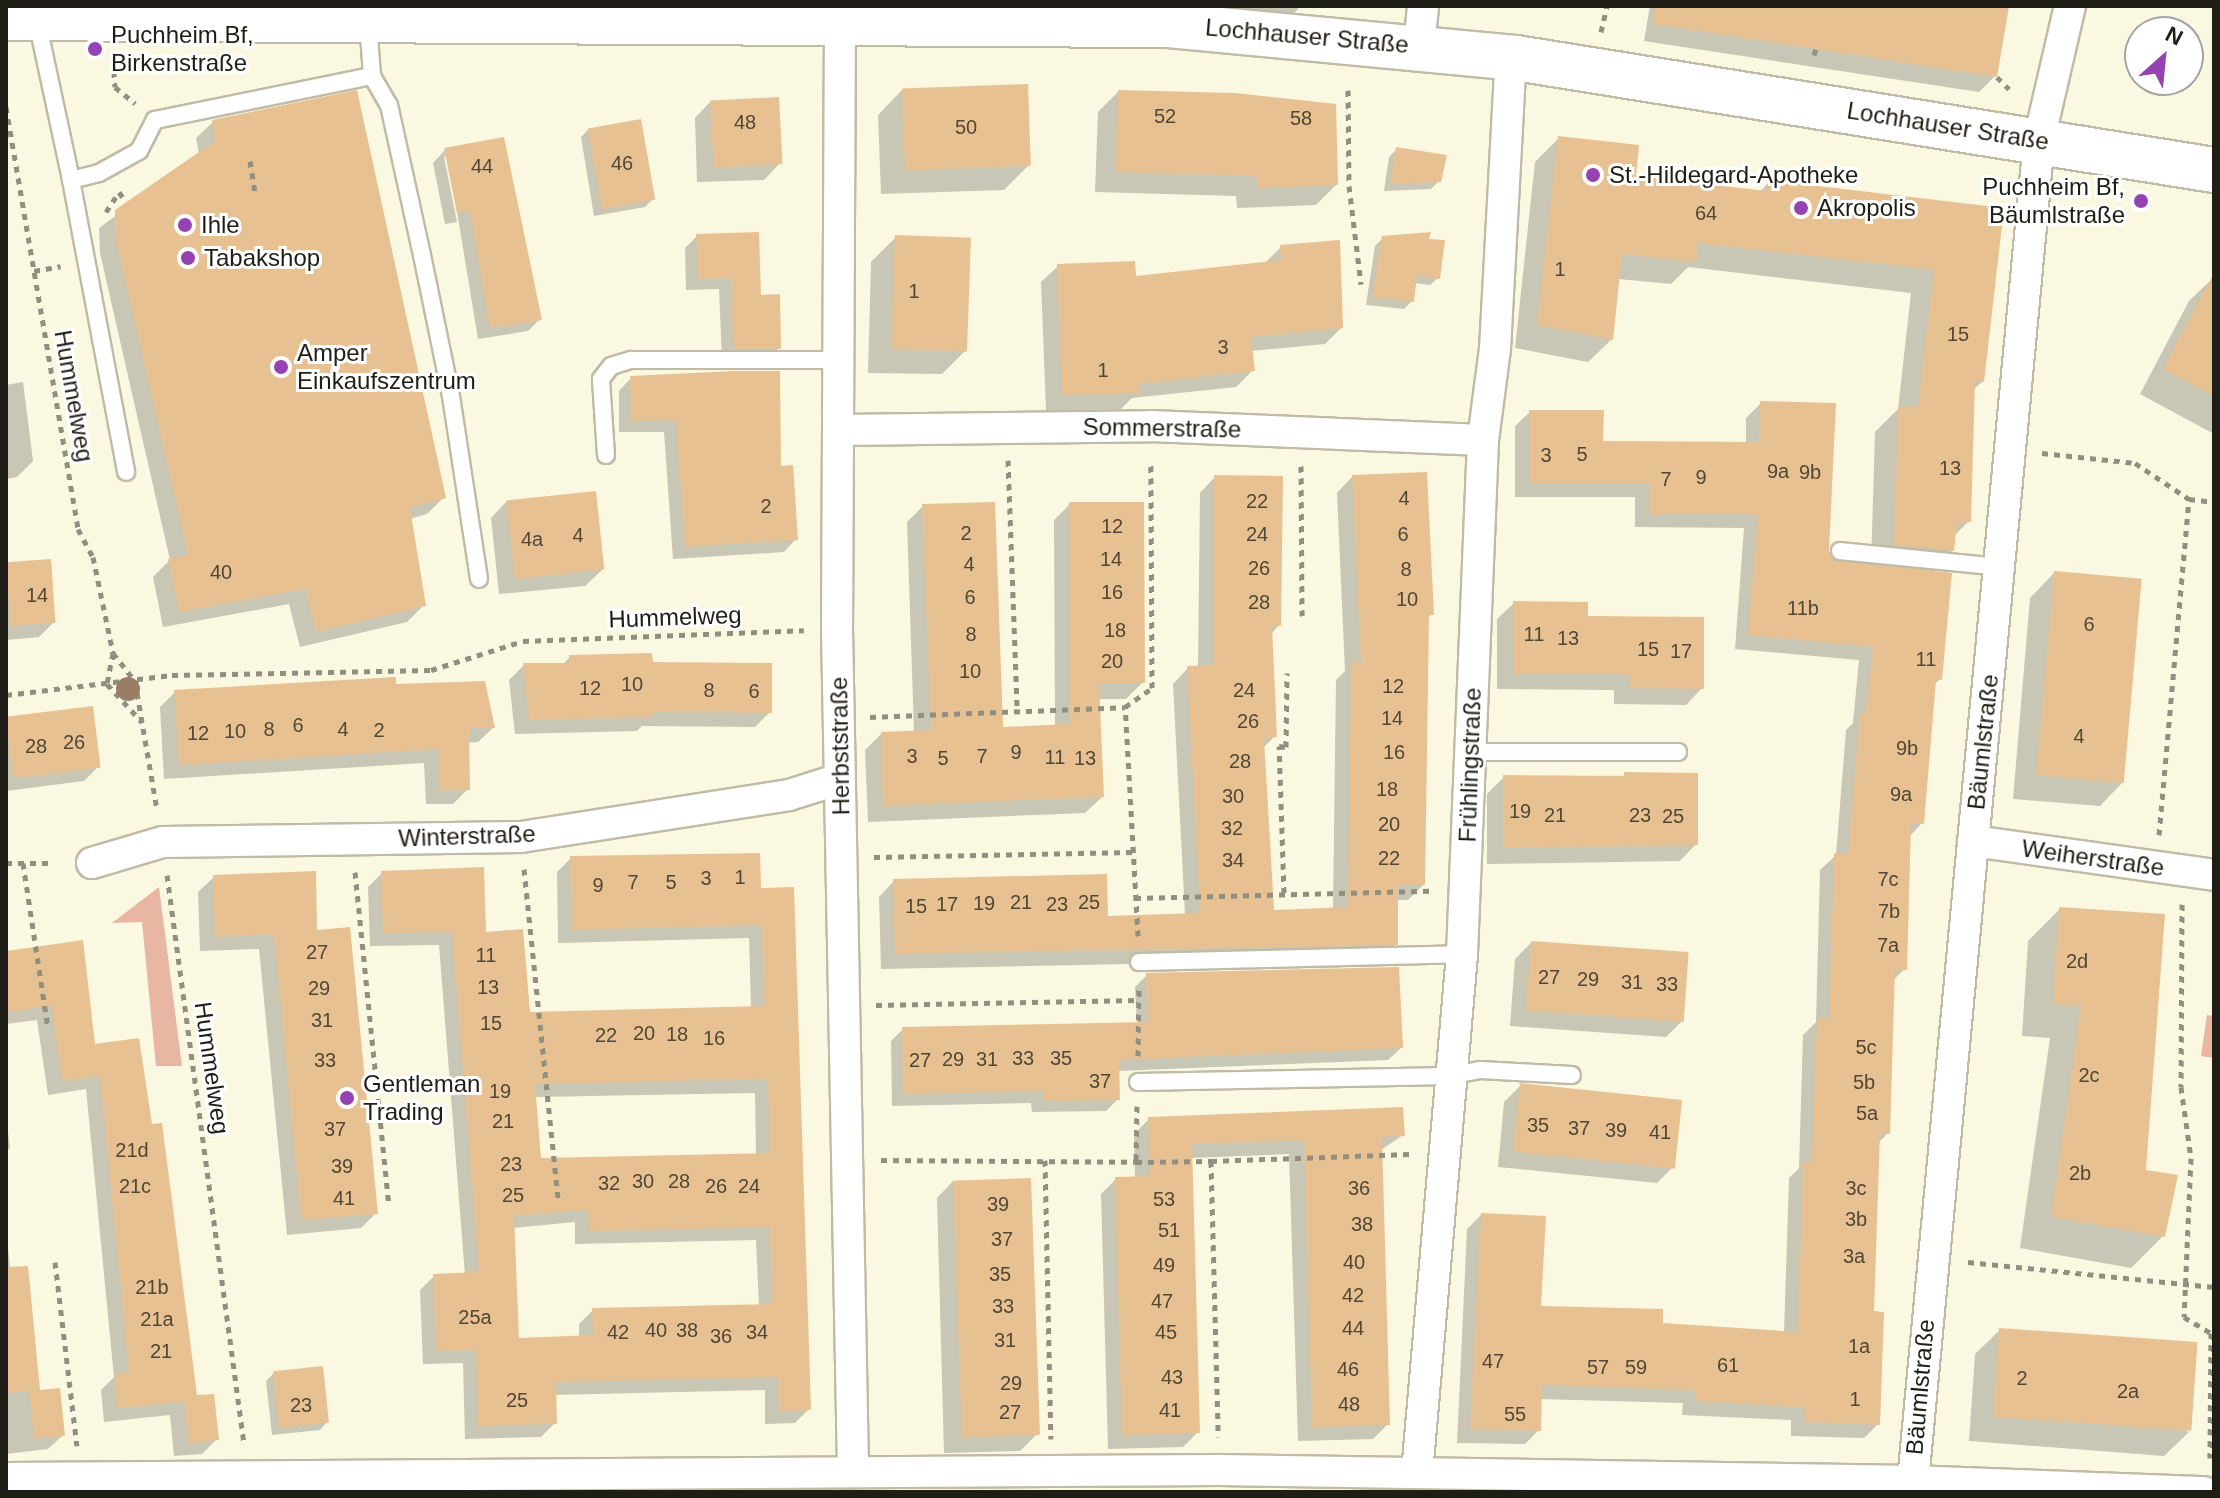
<!DOCTYPE html>
<html>
<head>
<meta charset="utf-8">
<style>
  body { margin:0 }
  #map { position:relative; width:2220px; height:1498px; overflow:hidden; background:#fbf8e1; font-family:Arial,sans-serif }
  div>[style] { position:absolute }
  .green>* { inset:0; background:#e8b6a3 }
  .shadow>* { inset:0; background:#0003 }
  .building>* { inset:0; background:#e8c192; transform-origin:0 0 }
  .path>* { height:5px; margin-top:-2.5px; transform-origin:0; background:repeating-linear-gradient(90deg,#918f7f 0 6px,transparent 0 12px) }
  .roads { filter:drop-shadow(2px 0 #bfbba6) drop-shadow(-2px 0 #bfbba6) drop-shadow(0 2px #bfbba6) drop-shadow(0 -2px #bfbba6) }
  .lane>* { height:16px; margin:-8px; padding:0 8px; transform-origin:8px; border-radius:8px; background:#fff }
  .street>* { height:30px; margin:-15px; padding:0 15px; transform-origin:15px; border-radius:15px; background:#fff }
  .secondary>* { height:44px; margin:-22px; padding:0 22px; transform-origin:22px; border-radius:22px; background:#fff }
  .trees>* { width:24px; height:24px; margin:-12px; border-radius:50%; background:#9a7c65 }
  .dots>* { width:22px; height:22px; translate:-50% -50%; box-sizing:border-box; border:4px solid #fff; border-radius:50% }
  span { translate:-50% -50%; white-space:nowrap; text-align:center; line-height:1.15; -webkit-text-stroke:6px #fff; paint-order:stroke }
  .number-label { font-size:20px; color:#514735 }
  .number-label span { -webkit-text-stroke-width:0 }
  .poi-label { font-size:24px; color:#1f1e16 }
  .left { translate:0 -50%; text-align:left }
  .right { translate:-100% -50%; text-align:right }
  .street-label { font-size:24px; color:#1f1e16 }
  .frame { position:absolute; inset:0; border:8px solid #1f1e16; pointer-events:none }
  .north { position:absolute; left:2124px; top:16px; width:80px; height:80px; box-sizing:border-box; background:#fff; border:2px solid #a5a5a2; border-radius:50%; rotate:27deg; font-size:22px; font-weight:700; line-height:32px; text-align:center; color:#1f1e16 }
  .north::after { content:''; display:block; margin:auto; width:28px; height:36px; background:#9543b2; clip-path:polygon(50% 0,100% 100%,50% 72%,0 100%) }
</style>
</head>
<body>
<div id="map">
  <div class="green">
    <i style="clip-path:polygon(159px 887px,182px 1066px,156px 1066px,142px 922px,112px 923px)"></i>
    <i style="clip-path:polygon(2207px 1015px,2214px 1016px,2214px 1058px,2201px 1056px)"></i>
  </div>
  <div class="shadow">
    <i style="clip-path:polygon(1229px 6px,1301px 6px,1288px 19px,1228px 13px)"></i>
    <i style="clip-path:polygon(1650px 6px,2007px 6px,1995px 76px,1979px 92px,1644px 41px)"></i>
    <i style="clip-path:polygon(902px 90px,1029px 165px,1004px 190px,881px 194px,878px 115px)"></i>
    <i style="clip-path:polygon(1118px 92px,1336px 185px,1316px 205px,1237px 208px,1236px 196px,1095px 192px,1098px 112px)"></i>
    <i style="clip-path:polygon(711px 101px,780px 163px,764px 180px,697px 182px,695px 118px)"></i>
    <i style="clip-path:polygon(213px 122px,443px 498px,427px 514px,409px 519px,423px 606px,407px 622px,300px 647px,289px 604px,163px 627px,153px 577px,170px 560px,100px 253px,99px 228px,199px 154px,196px 138px)"></i>
    <i style="clip-path:polygon(588px 130px,652px 200px,645px 207px,594px 216px,581px 137px)"></i>
    <i style="clip-path:polygon(1558px 139px,1634px 178px,1760px 192px,1769px 182px,2002px 209px,1983px 381px,1973px 390px,1969px 521px,1954px 536px,1953px 550px,1930px 573px,1940px 679px,1933px 686px,1922px 823px,1909px 837px,1905px 969px,1892px 981px,1888px 1133px,1878px 1143px,1872px 1313px,1878px 1424px,1864px 1438px,1791px 1436px,1791px 1420px,1682px 1415px,1683px 1403px,1540px 1399px,1539px 1430px,1525px 1444px,1457px 1443px,1467px 1229px,1481px 1215px,1539px 1308px,1661px 1325px,1784px 1333px,1789px 1178px,1799px 1168px,1803px 1035px,1816px 1022px,1820px 870px,1836px 855px,1846px 730px,1853px 723px,1859px 660px,1735px 649px,1744px 528px,1635px 527px,1635px 497px,1515px 497px,1515px 426px,1530px 412px,1601px 443px,1746px 443px,1746px 418px,1761px 403px,1828px 557px,1838px 564px,1871px 567px,1875px 432px,1898px 409px,1911px 293px,1688px 267px,1671px 284px,1618px 279px,1612px 339px,1588px 362px,1515px 348px,1535px 162px)"></i>
    <i style="clip-path:polygon(1397px 149px,1439px 181px,1431px 189px,1384px 191px,1389px 157px)"></i>
    <i style="clip-path:polygon(445px 150px,540px 319px,528px 331px,478px 339px,448px 157px,444px 157px,457px 222px,445px 224px,433px 163px)"></i>
    <i style="clip-path:polygon(697px 236px,759px 297px,779px 348px,767px 360px,722px 360px,719px 289px,686px 290px,685px 248px)"></i>
    <i style="clip-path:polygon(896px 237px,966px 350px,942px 374px,868px 373px,871px 262px)"></i>
    <i style="clip-path:polygon(1383px 238px,1427px 240px,1438px 278px,1430px 285px,1414px 283px,1412px 301px,1404px 309px,1366px 305px,1375px 246px)"></i>
    <i style="clip-path:polygon(1281px 247px,1341px 328px,1325px 344px,1251px 351px,1253px 370px,1236px 387px,1132px 398px,1121px 409px,1046px 411px,1041px 282px,1058px 266px,1134px 278px,1264px 264px)"></i>
    <i style="clip-path:polygon(2214px 277px,2214px 434px,2140px 394px,2189px 301px)"></i>
    <i style="clip-path:polygon(631px 378px,779px 468px,796px 539px,784px 552px,673px 559px,664px 432px,619px 432px,619px 391px)"></i>
    <i style="clip-path:polygon(23px 382px,33px 461px,17px 477px,6px 479px,6px 385px)"></i>
    <i style="clip-path:polygon(1215px 477px,1279px 625px,1270px 635px,1275px 736px,1263px 748px,1272px 912px,1333px 909px,1336px 680px,1345px 671px,1337px 493px,1352px 477px,1432px 614px,1427px 619px,1423px 885px,1408px 900px,1396px 900px,1396px 944px,1380px 959px,881px 969px,879px 897px,894px 881px,1106px 918px,1185px 915px,1173px 684px,1188px 668px,1198px 668px,1200px 493px)"></i>
    <i style="clip-path:polygon(507px 501px,602px 570px,585px 586px,499px 594px,491px 518px)"></i>
    <i style="clip-path:polygon(1070px 504px,1143px 682px,1126px 699px,1098px 699px,1102px 797px,1085px 813px,868px 822px,865px 750px,881px 734px,914px 732px,907px 522px,923px 506px,1001px 729px,1055px 727px,1054px 520px)"></i>
    <i style="clip-path:polygon(6px 565px,54px 622px,39px 637px,6px 640px)"></i>
    <i style="clip-path:polygon(2054px 573px,2124px 781px,2100px 806px,2013px 799px,2030px 598px)"></i>
    <i style="clip-path:polygon(1514px 603px,1586px 618px,1702px 688px,1686px 705px,1614px 704px,1614px 690px,1497px 689px,1497px 619px)"></i>
    <i style="clip-path:polygon(570px 657px,651px 664px,770px 712px,755px 727px,642px 726px,637px 731px,515px 734px,509px 680px,524px 665px,562px 665px)"></i>
    <i style="clip-path:polygon(395px 686px,493px 728px,478px 742px,467px 743px,468px 789px,453px 804px,426px 804px,424px 763px,164px 779px,160px 707px,175px 692px)"></i>
    <i style="clip-path:polygon(6px 719px,99px 766px,84px 781px,6px 791px)"></i>
    <i style="clip-path:polygon(1696px 775px,1696px 844px,1680px 861px,1487px 864px,1487px 794px,1504px 777px)"></i>
    <i style="clip-path:polygon(evenodd,571px 858px,759px 890px,809px 1409px,795px 1423px,765px 1424px,765px 1390px,554px 1395px,555px 1423px,541px 1437px,465px 1439px,463px 1363px,423px 1364px,420px 1290px,434px 1276px,465px 1275px,439px 945px,370px 946px,368px 887px,382px 873px,484px 934px,528px 1014px,751px 1008px,749px 938px,558px 943px,557px 872px,571px 858px,755px 1093px,756px 1156px,540px 1160px,534px 1097px,755px 1093px,571px 858px,575px 1222px,575px 1244px,756px 1240px,759px 1307px,593px 1310px,579px 1324px,579px 1337px,517px 1340px,513px 1228px,575px 1222px)"></i>
    <i style="clip-path:polygon(214px 877px,315px 932px,376px 1213px,361px 1228px,287px 1235px,259px 949px,200px 951px,198px 892px)"></i>
    <i style="clip-path:polygon(2060px 909px,2163px 1236px,2131px 1268px,2020px 1248px,2050px 1038px,2022px 1036px,2028px 941px)"></i>
    <i style="clip-path:polygon(1531px 943px,1683px 1020px,1666px 1037px,1510px 1026px,1515px 959px)"></i>
    <i style="clip-path:polygon(6px 953px,94px 1046px,195px 1398px,217px 1439px,202px 1454px,174px 1456px,170px 1415px,104px 1422px,101px 1390px,114px 1377px,86px 1089px,48px 1095px,37px 1020px,6px 1024px)"></i>
    <i style="clip-path:polygon(1147px 975px,1401px 1048px,1388px 1060px,1117px 1071px,1118px 1099px,1106px 1111px,1032px 1112px,1031px 1103px,892px 1106px,891px 1041px,903px 1029px,1137px 1024px,1135px 987px)"></i>
    <i style="clip-path:polygon(1521px 1085px,1673px 1167px,1657px 1183px,1498px 1167px,1504px 1102px)"></i>
    <i style="clip-path:polygon(6px 1116px,10px 1148px,6px 1152px)"></i>
    <i style="clip-path:polygon(1149px 1119px,1403px 1135px,1381px 1150px,1388px 1424px,1373px 1439px,1298px 1441px,1289px 1154px,1191px 1158px,1198px 1432px,1183px 1447px,1108px 1449px,1101px 1194px,1116px 1179px,1135px 1179px,1134px 1134px)"></i>
    <i style="clip-path:polygon(953px 1181px,1037px 1434px,1020px 1451px,944px 1453px,937px 1198px)"></i>
    <i style="clip-path:polygon(6px 1229px,13px 1294px,38px 1392px,63px 1435px,48px 1449px,6px 1454px)"></i>
    <i style="clip-path:polygon(2000px 1330px,2189px 1432px,2164px 1456px,1969px 1441px,1975px 1354px)"></i>
    <i style="clip-path:polygon(274px 1373px,327px 1422px,320px 1430px,272px 1435px,266px 1381px)"></i>
  </div>
  <div class="building">
    <i style="clip-path:polygon(1655px 6px,2009px 6px,1997px 77px,1654px 24px)"></i>
    <i style="left:1028px;top:84px;width:82px;height:126px;rotate:88deg"></i>
    <i style="clip-path:polygon(357px 90px,446px 498px,410px 508px,426px 606px,316px 632px,305px 589px,179px 612px,168px 559px,188px 555px,115px 236px,115px 210px,215px 141px,212px 120px)"></i>
    <i style="clip-path:polygon(1118px 90px,1235px 93px,1336px 104px,1338px 185px,1257px 188px,1256px 176px,1115px 172px)"></i>
    <i style="left:779px;top:97px;width:67px;height:69px;rotate:87deg"></i>
    <i style="left:641px;top:119px;width:82px;height:54px;rotate:80deg"></i>
    <i style="clip-path:polygon(1558px 136px,1639px 145px,1636px 176px,1767px 191px,1768px 180px,2004px 208px,1984px 382px,1975px 380px,1971px 522px,1957px 522px,1954px 551px,1894px 545px,1898px 407px,1918px 407px,1934px 270px,1698px 243px,1696px 262px,1622px 254px,1613px 340px,1537px 325px)"></i>
    <i style="clip-path:polygon(504px 137px,542px 320px,490px 328px,470px 211px,457px 213px,444px 148px)"></i>
    <i style="clip-path:polygon(1396px 147px,1447px 155px,1441px 182px,1390px 184px)"></i>
    <i style="clip-path:polygon(759px 232px,761px 295px,780px 294px,781px 349px,733px 349px,731px 278px,698px 279px,696px 234px)"></i>
    <i style="clip-path:polygon(1431px 232px,1429px 239px,1445px 240px,1440px 279px,1417px 275px,1414px 302px,1372px 297px,1382px 236px)"></i>
    <i style="left:895px;top:235px;width:76px;height:114px;rotate:2deg"></i>
    <i style="clip-path:polygon(1340px 240px,1343px 328px,1251px 337px,1255px 371px,1139px 384px,1140px 393px,1062px 395px,1057px 264px,1135px 261px,1136px 276px,1281px 260px,1280px 245px)"></i>
    <i style="clip-path:polygon(2214px 273px,2214px 396px,2163px 369px)"></i>
    <i style="clip-path:polygon(734px 371px,780px 371px,781px 466px,793px 465px,798px 540px,685px 547px,676px 420px,631px 421px,630px 376px)"></i>
    <i style="clip-path:polygon(1760px 401px,1836px 403px,1829px 551px,1833px 559px,1952px 573px,1942px 680px,1936px 680px,1924px 824px,1911px 823px,1907px 970px,1895px 969px,1890px 1134px,1880px 1133px,1874px 1311px,1884px 1312px,1880px 1425px,1804px 1422px,1805px 1407px,1696px 1401px,1696px 1390px,1542px 1385px,1541px 1431px,1470px 1429px,1481px 1213px,1546px 1216px,1541px 1306px,1663px 1309px,1663px 1323px,1798px 1332px,1803px 1162px,1812px 1162px,1817px 1018px,1829px 1019px,1834px 853px,1848px 854px,1860px 714px,1866px 714px,1873px 647px,1748px 635px,1758px 514px,1649px 514px,1649px 483px,1529px 483px,1529px 410px,1604px 410px,1603px 441px,1759px 442px)"></i>
    <i style="clip-path:polygon(1427px 472px,1434px 615px,1429px 615px,1425px 885px,1398px 885px,1398px 945px,895px 954px,893px 879px,1107px 874px,1108px 916px,1200px 913px,1187px 666px,1213px 665px,1214px 475px,1283px 476px,1281px 626px,1272px 626px,1277px 737px,1264px 738px,1274px 910px,1348px 907px,1351px 662px,1361px 662px,1352px 475px)"></i>
    <i style="left:596px;top:491px;width:79px;height:90px;rotate:84deg"></i>
    <i style="clip-path:polygon(995px 502px,1003px 727px,1070px 724px,1069px 502px,1144px 502px,1145px 683px,1099px 683px,1104px 797px,883px 806px,881px 732px,931px 730px,922px 504px)"></i>
    <i style="left:51px;top:559px;width:64px;height:45px;rotate:86deg"></i>
    <i style="left:2054px;top:571px;width:88px;height:205px;rotate:5deg"></i>
    <i style="clip-path:polygon(1513px 601px,1588px 602px,1588px 616px,1704px 617px,1704px 689px,1630px 688px,1630px 674px,1513px 674px)"></i>
    <i style="clip-path:polygon(652px 653px,653px 662px,772px 663px,772px 713px,654px 712px,654px 717px,529px 720px,523px 663px,569px 663px,569px 655px)"></i>
    <i style="clip-path:polygon(396px 677px,396px 684px,485px 681px,495px 728px,469px 728px,470px 790px,440px 790px,439px 749px,179px 765px,174px 690px)"></i>
    <i style="left:93px;top:706px;width:62px;height:88px;rotate:83deg"></i>
    <i style="clip-path:polygon(1624px 772px,1698px 773px,1698px 845px,1503px 848px,1503px 775px,1624px 776px)"></i>
    <i style="clip-path:polygon(evenodd,760px 853px,761px 888px,794px 887px,811px 1410px,779px 1411px,778px 1377px,556px 1382px,557px 1424px,478px 1426px,476px 1350px,436px 1351px,433px 1274px,479px 1272px,452px 932px,383px 933px,381px 871px,484px 867px,486px 932px,523px 929px,530px 1012px,764px 1006px,762px 925px,572px 930px,570px 856px,760px 853px,768px 1079px,770px 1153px,541px 1158px,535px 1084px,768px 1079px,760px 853px,588px 1210px,589px 1231px,770px 1227px,772px 1304px,592px 1308px,593px 1335px,519px 1338px,514px 1216px,588px 1210px)"></i>
    <i style="clip-path:polygon(316px 871px,317px 930px,350px 927px,378px 1214px,301px 1220px,274px 934px,215px 937px,213px 875px)"></i>
    <i style="clip-path:polygon(2059px 907px,2165px 914px,2146px 1170px,2178px 1175px,2165px 1237px,2051px 1217px,2081px 1006px,2053px 1004px)"></i>
    <i style="clip-path:polygon(83px 940px,95px 1044px,139px 1038px,152px 1124px,162px 1123px,197px 1395px,214px 1394px,219px 1440px,189px 1443px,184px 1402px,118px 1408px,114px 1374px,129px 1372px,100px 1076px,62px 1081px,52px 1006px,6px 1012px,6px 951px)"></i>
    <i style="left:1531px;top:941px;width:158px;height:70px;rotate:4deg"></i>
    <i style="clip-path:polygon(1399px 967px,1403px 1048px,1119px 1060px,1120px 1100px,1043px 1101px,1043px 1091px,903px 1094px,902px 1027px,1148px 1022px,1146px 973px)"></i>
    <i style="left:1520px;top:1083px;width:163px;height:69px;rotate:6deg"></i>
    <i style="clip-path:polygon(1403px 1107px,1405px 1136px,1382px 1137px,1390px 1425px,1312px 1427px,1304px 1140px,1192px 1144px,1200px 1433px,1122px 1435px,1115px 1177px,1150px 1176px,1148px 1117px)"></i>
    <i style="left:1031px;top:1178px;width:257px;height:78px;rotate:88deg"></i>
    <i style="clip-path:polygon(28px 1266px,40px 1390px,60px 1388px,65px 1436px,34px 1438px,29px 1391px,6px 1393px,6px 1267px)"></i>
    <i style="left:1999px;top:1328px;width:199px;height:89px;rotate:4deg"></i>
    <i style="left:323px;top:1366px;width:57px;height:50px;rotate:84deg"></i>
  </div>
  <div class="path">
    <i style="left:1601px;top:32px;width:27px;rotate:-77deg"></i>
    <i style="left:1814px;top:55px;width:6px;rotate:-72deg"></i>
    <i style="left:113px;top:59px;width:28px;rotate:86deg"></i>
    <i style="left:115px;top:87px;width:26px;rotate:39deg"></i>
    <i style="left:1997px;top:77px;width:17px;rotate:45deg"></i>
    <i style="left:1348px;top:90px;width:96px;rotate:89.4deg"></i>
    <i style="left:1349px;top:186px;width:99px;rotate:83deg"></i>
    <i style="left:6px;top:107px;width:428px;rotate:80.3deg"></i>
    <i style="left:78px;top:529px;width:32px;rotate:62deg"></i>
    <i style="left:93px;top:557px;width:98px;rotate:78.2deg"></i>
    <i style="left:113px;top:653px;width:36px;rotate:52deg"></i>
    <i style="left:135px;top:681px;width:131px;rotate:80.3deg"></i>
    <i style="left:250px;top:161px;width:30px;rotate:81deg"></i>
    <i style="left:106px;top:212px;width:24px;rotate:-57deg"></i>
    <i style="left:119px;top:192px;width:12px;rotate:55deg"></i>
    <i style="left:34px;top:271px;width:27px;rotate:-10deg"></i>
    <i style="left:2042px;top:453px;width:94px;rotate:6.1deg"></i>
    <i style="left:2135px;top:463px;width:65px;rotate:33.7deg"></i>
    <i style="left:2189px;top:499px;width:25px;rotate:7deg"></i>
    <i style="left:1008px;top:460px;width:251px;rotate:87.9deg"></i>
    <i style="left:1301px;top:466px;width:150px;rotate:89.6deg"></i>
    <i style="left:113px;top:653px;width:32px;rotate:101deg"></i>
    <i style="left:107px;top:684px;width:52px;rotate:47.4deg"></i>
    <i style="left:6px;top:695px;width:167px;rotate:-6.9deg"></i>
    <i style="left:172px;top:675px;width:259px;rotate:-1.1deg"></i>
    <i style="left:431px;top:670px;width:96px;rotate:-17.5deg"></i>
    <i style="left:523px;top:641px;width:281px;rotate:-2.2deg"></i>
    <i style="left:870px;top:717px;width:255px;rotate:-2.2deg"></i>
    <i style="left:2159px;top:835px;width:337px;rotate:-84.9deg"></i>
    <i style="left:874px;top:857px;width:259px;rotate:-1.1deg"></i>
    <i style="left:6px;top:863px;width:47px"></i>
    <i style="left:23px;top:863px;width:167px;rotate:81.4deg"></i>
    <i style="left:524px;top:869px;width:331px;rotate:84.1deg"></i>
    <i style="left:355px;top:872px;width:336px;rotate:84.2deg"></i>
    <i style="left:167px;top:875px;width:574px;rotate:82.29deg"></i>
    <i style="left:1284px;top:893px;width:147px;rotate:-91.9deg"></i>
    <i style="left:1279px;top:746px;width:7px;rotate:8deg"></i>
    <i style="left:1286px;top:747px;width:74px;rotate:-89.2deg"></i>
    <i style="left:1135px;top:898px;width:295px;rotate:-1.4deg"></i>
    <i style="left:2182px;top:904px;width:183px;rotate:90.3deg"></i>
    <i style="left:2181px;top:1087px;width:72px;rotate:82deg"></i>
    <i style="left:2191px;top:1158px;width:159px;rotate:92.5deg"></i>
    <i style="left:2184px;top:1317px;width:31px;rotate:31deg"></i>
    <i style="left:2211px;top:1333px;width:125px;rotate:90.5deg"></i>
    <i style="left:1138px;top:936px;width:229px;rotate:-93.2deg"></i>
    <i style="left:1125px;top:707px;width:33px;rotate:-35deg"></i>
    <i style="left:1152px;top:688px;width:227px;rotate:-90.3deg"></i>
    <i style="left:876px;top:1005px;width:263px;rotate:-1.1deg"></i>
    <i style="left:1138px;top:1056px;width:70px;rotate:-89.2deg"></i>
    <i style="left:1137px;top:1106px;width:56px;rotate:91deg"></i>
    <i style="left:1136px;top:1162px;width:75px;rotate:-0.8deg"></i>
    <i style="left:1211px;top:1161px;width:276px;rotate:88.5deg"></i>
    <i style="left:881px;top:1160px;width:255px;rotate:0.4deg"></i>
    <i style="left:1045px;top:1160px;width:279px;rotate:88.8deg"></i>
    <i style="left:1211px;top:1161px;width:199px;rotate:-2deg"></i>
    <i style="left:55px;top:1262px;width:185px;rotate:83.2deg"></i>
    <i style="left:1968px;top:1262px;width:247px;rotate:5.8deg"></i>
  </div>
  <div class="roads">
    <div class="lane">
      <i style="left:37px;top:21px;width:163px;rotate:77.9deg"></i>
      <i style="left:71px;top:180px;width:29px;rotate:-14deg"></i>
      <i style="left:99px;top:173px;width:46px;rotate:-28.8deg"></i>
      <i style="left:139px;top:151px;width:35px;rotate:-63deg"></i>
      <i style="left:155px;top:120px;width:221px;rotate:-11.5deg"></i>
      <i style="left:372px;top:76px;width:55px;rotate:-94.2deg"></i>
      <i style="left:372px;top:76px;width:34px;rotate:60deg"></i>
      <i style="left:389px;top:105px;width:154px;rotate:77.6deg"></i>
      <i style="left:422px;top:255px;width:144px;rotate:78.4deg"></i>
      <i style="left:451px;top:396px;width:185px;rotate:81.3deg"></i>
      <i style="left:71px;top:180px;width:297px;rotate:79.3deg"></i>
      <i style="left:606px;top:455px;width:76px;rotate:-93.8deg"></i>
      <i style="left:601px;top:379px;width:16px;rotate:-52deg"></i>
      <i style="left:611px;top:366px;width:21px;rotate:-17deg"></i>
      <i style="left:631px;top:360px;width:209px"></i>
      <i style="left:1840px;top:551px;width:162px;rotate:5.7deg"></i>
      <i style="left:1470px;top:752px;width:208px"></i>
      <i style="left:1139px;top:962px;width:323px;rotate:-1.4deg"></i>
      <i style="left:1138px;top:1082px;width:311px;rotate:-1.1deg"></i>
      <i style="left:1449px;top:1076px;width:32px;rotate:-11deg"></i>
      <i style="left:1480px;top:1070px;width:92px;rotate:3.1deg"></i>
    </div>
    <div class="street">
      <i style="left:840px;top:20px;width:609px;rotate:90.28deg"></i>
      <i style="left:837px;top:629px;width:843px;rotate:88.91deg"></i>
      <i style="left:1419px;top:45px;width:39px;rotate:-84deg"></i>
      <i style="left:840px;top:430px;width:311px;rotate:-0.7deg"></i>
      <i style="left:1151px;top:426px;width:332px;rotate:2.4deg"></i>
      <i style="left:1973px;top:841px;width:243px;rotate:8deg"></i>
      <i style="left:92px;top:863px;width:74px;rotate:-16.5deg"></i>
      <i style="left:163px;top:842px;width:358px;rotate:-0.8deg"></i>
      <i style="left:521px;top:837px;width:271px;rotate:-8.9deg"></i>
      <i style="left:789px;top:795px;width:53px;rotate:-17.4deg"></i>
      <i style="left:1417px;top:1473px;width:521px;rotate:-85.04deg"></i>
      <i style="left:1462px;top:954px;width:514px;rotate:-87.66deg"></i>
      <i style="left:1483px;top:440px;width:92px;rotate:-82.5deg"></i>
      <i style="left:1495px;top:349px;width:291px;rotate:-86.9deg"></i>
      <i style="left:6px;top:1478px;width:1213px;rotate:-0.38deg"></i>
      <i style="left:1219px;top:1470px;width:694px;rotate:0.91deg"></i>
      <i style="left:1913px;top:1481px;width:291px;rotate:2.2deg"></i>
      <i style="left:1913px;top:1481px;width:1347px;rotate:-84.63deg"></i>
      <i style="left:2039px;top:140px;width:138px;rotate:-77deg"></i>
    </div>
    <div class="secondary">
      <i style="left:6px;top:18px;width:1161px;rotate:0.35deg"></i>
      <i style="left:1167px;top:25px;width:351px;rotate:5.4deg"></i>
      <i style="left:1516px;top:58px;width:707px;rotate:9.12deg"></i>
    </div>
  </div>
  <div class="trees">
    <i style="left:128px;top:689px"></i>
  </div>
  <div class="dots">
    <i style="left:95px;top:49px;background:#9543b2"></i>
    <i style="left:1593px;top:175px;background:#9543b2"></i>
    <i style="left:2141px;top:201px;background:#9543b2"></i>
    <i style="left:1801px;top:208px;background:#9543b2"></i>
    <i style="left:185px;top:225px;background:#9543b2"></i>
    <i style="left:188px;top:258px;background:#9543b2"></i>
    <i style="left:281px;top:367px;background:#9543b2"></i>
    <i style="left:347px;top:1098px;background:#9543b2"></i>
  </div>
  <div class="number-label">
    <span style="left:1165px;top:116px">52</span>
    <span style="left:1301px;top:118px">58</span>
    <span style="left:745px;top:122px">48</span>
    <span style="left:966px;top:127px">50</span>
    <span style="left:622px;top:163px">46</span>
    <span style="left:482px;top:166px">44</span>
    <span style="left:1706px;top:213px">64</span>
    <span style="left:1560px;top:269px">1</span>
    <span style="left:914px;top:291px">1</span>
    <span style="left:1958px;top:334px">15</span>
    <span style="left:1223px;top:347px">3</span>
    <span style="left:1103px;top:370px">1</span>
    <span style="left:1582px;top:454px">5</span>
    <span style="left:1546px;top:455px">3</span>
    <span style="left:1950px;top:468px">13</span>
    <span style="left:1778px;top:471px">9a</span>
    <span style="left:1810px;top:472px">9b</span>
    <span style="left:1701px;top:477px">9</span>
    <span style="left:1666px;top:479px">7</span>
    <span style="left:1404px;top:498px">4</span>
    <span style="left:1257px;top:501px">22</span>
    <span style="left:766px;top:506px">2</span>
    <span style="left:1112px;top:526px">12</span>
    <span style="left:966px;top:533px">2</span>
    <span style="left:1257px;top:534px">24</span>
    <span style="left:1403px;top:534px">6</span>
    <span style="left:578px;top:535px">4</span>
    <span style="left:532px;top:539px">4a</span>
    <span style="left:1111px;top:559px">14</span>
    <span style="left:969px;top:564px">4</span>
    <span style="left:1259px;top:568px">26</span>
    <span style="left:1406px;top:569px">8</span>
    <span style="left:221px;top:572px">40</span>
    <span style="left:1112px;top:592px">16</span>
    <span style="left:37px;top:595px">14</span>
    <span style="left:970px;top:597px">6</span>
    <span style="left:1407px;top:599px">10</span>
    <span style="left:1259px;top:602px">28</span>
    <span style="left:1803px;top:608px">11b</span>
    <span style="left:2089px;top:624px">6</span>
    <span style="left:1115px;top:630px">18</span>
    <span style="left:971px;top:634px">8</span>
    <span style="left:1534px;top:634px">11</span>
    <span style="left:1568px;top:638px">13</span>
    <span style="left:1648px;top:649px">15</span>
    <span style="left:1681px;top:651px">17</span>
    <span style="left:1926px;top:659px">11</span>
    <span style="left:1112px;top:661px">20</span>
    <span style="left:970px;top:671px">10</span>
    <span style="left:632px;top:684px">10</span>
    <span style="left:1393px;top:686px">12</span>
    <span style="left:590px;top:688px">12</span>
    <span style="left:709px;top:690px">8</span>
    <span style="left:1244px;top:690px">24</span>
    <span style="left:754px;top:691px">6</span>
    <span style="left:1392px;top:718px">14</span>
    <span style="left:1248px;top:721px">26</span>
    <span style="left:298px;top:725px">6</span>
    <span style="left:269px;top:729px">8</span>
    <span style="left:343px;top:729px">4</span>
    <span style="left:379px;top:730px">2</span>
    <span style="left:235px;top:731px">10</span>
    <span style="left:198px;top:733px">12</span>
    <span style="left:2079px;top:736px">4</span>
    <span style="left:74px;top:742px">26</span>
    <span style="left:36px;top:746px">28</span>
    <span style="left:1907px;top:748px">9b</span>
    <span style="left:1016px;top:752px">9</span>
    <span style="left:1394px;top:752px">16</span>
    <span style="left:912px;top:756px">3</span>
    <span style="left:982px;top:756px">7</span>
    <span style="left:1055px;top:757px">11</span>
    <span style="left:943px;top:758px">5</span>
    <span style="left:1085px;top:758px">13</span>
    <span style="left:1240px;top:761px">28</span>
    <span style="left:1387px;top:789px">18</span>
    <span style="left:1901px;top:794px">9a</span>
    <span style="left:1233px;top:796px">30</span>
    <span style="left:1520px;top:811px">19</span>
    <span style="left:1555px;top:815px">21</span>
    <span style="left:1640px;top:815px">23</span>
    <span style="left:1673px;top:816px">25</span>
    <span style="left:1389px;top:824px">20</span>
    <span style="left:1232px;top:828px">32</span>
    <span style="left:1389px;top:858px">22</span>
    <span style="left:1233px;top:860px">34</span>
    <span style="left:740px;top:877px">1</span>
    <span style="left:706px;top:878px">3</span>
    <span style="left:1888px;top:879px">7c</span>
    <span style="left:633px;top:882px">7</span>
    <span style="left:671px;top:882px">5</span>
    <span style="left:598px;top:885px">9</span>
    <span style="left:1021px;top:902px">21</span>
    <span style="left:1089px;top:902px">25</span>
    <span style="left:984px;top:903px">19</span>
    <span style="left:947px;top:904px">17</span>
    <span style="left:1057px;top:904px">23</span>
    <span style="left:916px;top:906px">15</span>
    <span style="left:1889px;top:911px">7b</span>
    <span style="left:1888px;top:945px">7a</span>
    <span style="left:317px;top:952px">27</span>
    <span style="left:486px;top:955px">11</span>
    <span style="left:2077px;top:961px">2d</span>
    <span style="left:1549px;top:977px">27</span>
    <span style="left:1588px;top:979px">29</span>
    <span style="left:1632px;top:982px">31</span>
    <span style="left:1667px;top:984px">33</span>
    <span style="left:488px;top:987px">13</span>
    <span style="left:319px;top:988px">29</span>
    <span style="left:322px;top:1020px">31</span>
    <span style="left:491px;top:1023px">15</span>
    <span style="left:644px;top:1033px">20</span>
    <span style="left:677px;top:1034px">18</span>
    <span style="left:606px;top:1035px">22</span>
    <span style="left:714px;top:1038px">16</span>
    <span style="left:1866px;top:1047px">5c</span>
    <span style="left:1023px;top:1058px">33</span>
    <span style="left:1061px;top:1058px">35</span>
    <span style="left:953px;top:1059px">29</span>
    <span style="left:987px;top:1059px">31</span>
    <span style="left:325px;top:1060px">33</span>
    <span style="left:920px;top:1060px">27</span>
    <span style="left:2089px;top:1075px">2c</span>
    <span style="left:1100px;top:1081px">37</span>
    <span style="left:1864px;top:1082px">5b</span>
    <span style="left:500px;top:1091px">19</span>
    <span style="left:1867px;top:1113px">5a</span>
    <span style="left:503px;top:1121px">21</span>
    <span style="left:1538px;top:1125px">35</span>
    <span style="left:1579px;top:1128px">37</span>
    <span style="left:335px;top:1129px">37</span>
    <span style="left:1616px;top:1130px">39</span>
    <span style="left:1660px;top:1132px">41</span>
    <span style="left:132px;top:1150px">21d</span>
    <span style="left:511px;top:1164px">23</span>
    <span style="left:342px;top:1166px">39</span>
    <span style="left:2080px;top:1173px">2b</span>
    <span style="left:643px;top:1181px">30</span>
    <span style="left:679px;top:1181px">28</span>
    <span style="left:609px;top:1183px">32</span>
    <span style="left:135px;top:1186px">21c</span>
    <span style="left:716px;top:1186px">26</span>
    <span style="left:749px;top:1186px">24</span>
    <span style="left:1359px;top:1188px">36</span>
    <span style="left:1856px;top:1188px">3c</span>
    <span style="left:513px;top:1195px">25</span>
    <span style="left:344px;top:1198px">41</span>
    <span style="left:1164px;top:1199px">53</span>
    <span style="left:998px;top:1204px">39</span>
    <span style="left:1856px;top:1219px">3b</span>
    <span style="left:1362px;top:1224px">38</span>
    <span style="left:1169px;top:1230px">51</span>
    <span style="left:1002px;top:1239px">37</span>
    <span style="left:1854px;top:1256px">3a</span>
    <span style="left:1354px;top:1262px">40</span>
    <span style="left:1164px;top:1265px">49</span>
    <span style="left:1000px;top:1274px">35</span>
    <span style="left:152px;top:1287px">21b</span>
    <span style="left:1353px;top:1295px">42</span>
    <span style="left:1162px;top:1301px">47</span>
    <span style="left:1003px;top:1306px">33</span>
    <span style="left:475px;top:1317px">25a</span>
    <span style="left:157px;top:1319px">21a</span>
    <span style="left:1353px;top:1328px">44</span>
    <span style="left:656px;top:1330px">40</span>
    <span style="left:687px;top:1330px">38</span>
    <span style="left:618px;top:1332px">42</span>
    <span style="left:757px;top:1332px">34</span>
    <span style="left:1166px;top:1332px">45</span>
    <span style="left:721px;top:1336px">36</span>
    <span style="left:1005px;top:1340px">31</span>
    <span style="left:1859px;top:1346px">1a</span>
    <span style="left:161px;top:1351px">21</span>
    <span style="left:1493px;top:1361px">47</span>
    <span style="left:1728px;top:1365px">61</span>
    <span style="left:1598px;top:1367px">57</span>
    <span style="left:1636px;top:1367px">59</span>
    <span style="left:1348px;top:1369px">46</span>
    <span style="left:1172px;top:1377px">43</span>
    <span style="left:2022px;top:1378px">2</span>
    <span style="left:1011px;top:1383px">29</span>
    <span style="left:2128px;top:1391px">2a</span>
    <span style="left:1855px;top:1399px">1</span>
    <span style="left:517px;top:1400px">25</span>
    <span style="left:1349px;top:1404px">48</span>
    <span style="left:301px;top:1405px">23</span>
    <span style="left:1170px;top:1410px">41</span>
    <span style="left:1010px;top:1412px">27</span>
    <span style="left:1515px;top:1414px">55</span>
  </div>
  <div class="poi-label">
    <span class="left" style="left:111px;top:49px">Puchheim Bf,<br>Birkenstraße</span>
    <span class="left" style="left:1609px;top:175px">St.-Hildegard-Apotheke</span>
    <span class="right" style="left:2125px;top:201px">Puchheim Bf,<br>Bäumlstraße</span>
    <span class="left" style="left:1817px;top:208px">Akropolis</span>
    <span class="left" style="left:201px;top:225px">Ihle</span>
    <span class="left" style="left:204px;top:258px">Tabakshop</span>
    <span class="left" style="left:297px;top:367px">Amper<br>Einkaufszentrum</span>
    <span class="left" style="left:363px;top:1098px">Gentleman<br>Trading</span>
  </div>
  <div class="street-label">
    <span style="left:1307px;top:36px;rotate:5deg">Lochhauser Straße</span>
    <span style="left:1948px;top:126px;rotate:9deg">Lochhauser Straße</span>
    <span style="left:74px;top:396px;rotate:80deg">Hummelweg</span>
    <span style="left:1162px;top:428px;rotate:1deg">Sommerstraße</span>
    <span style="left:675px;top:617px;rotate:-2deg">Hummelweg</span>
    <span style="left:1983px;top:742px;rotate:-84deg">Bäumlstraße</span>
    <span style="left:840px;top:746px;rotate:-91deg">Herbststraße</span>
    <span style="left:1470px;top:765px;rotate:-88deg">Frühlingstraße</span>
    <span style="left:467px;top:836px;rotate:-2deg">Winterstraße</span>
    <span style="left:2093px;top:858px;rotate:8deg">Weiherstraße</span>
    <span style="left:212px;top:1068px;rotate:82deg">Hummelweg</span>
    <span style="left:1920px;top:1387px;rotate:-85deg">Bäumlstraße</span>
  </div>
  <div class="frame"></div>
  <div class="north">N</div>
</div>
</body>
</html>
